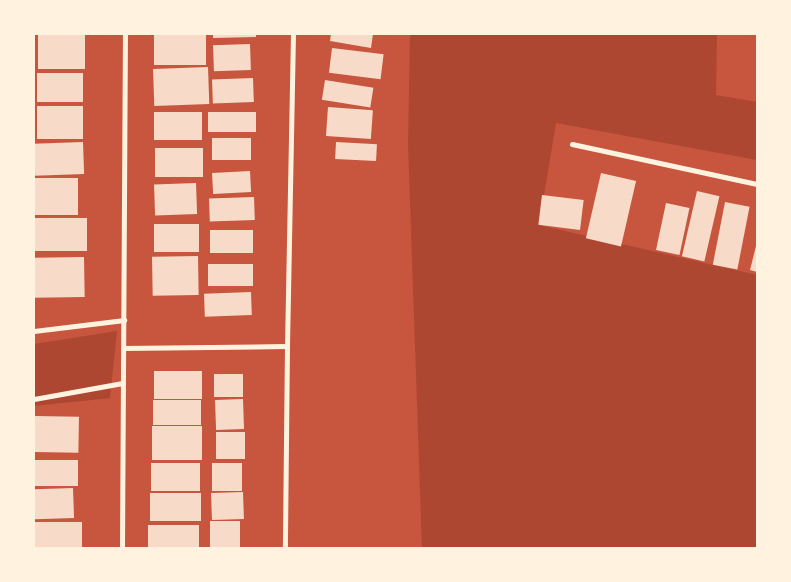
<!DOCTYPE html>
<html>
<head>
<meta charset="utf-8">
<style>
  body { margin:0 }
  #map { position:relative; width:791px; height:582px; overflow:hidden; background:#c8553d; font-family:Lora,serif }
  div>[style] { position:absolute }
  .green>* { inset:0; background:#ae4732 }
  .building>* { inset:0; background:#f7dbc8; transform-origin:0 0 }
  .minor>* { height:5px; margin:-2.5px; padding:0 2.5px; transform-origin:2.5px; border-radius:2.5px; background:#fff3e0 }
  span { translate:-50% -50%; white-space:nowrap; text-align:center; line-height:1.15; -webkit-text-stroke:4px #fff3e0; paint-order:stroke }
  .frame { position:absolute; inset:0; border:35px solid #fff3e0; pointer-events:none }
</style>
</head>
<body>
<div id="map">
  <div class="green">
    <i style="clip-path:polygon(410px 34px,717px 34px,716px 95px,757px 102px,757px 160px,556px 123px,539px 225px,757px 275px,757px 548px,422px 548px,408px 145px)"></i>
    <i style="clip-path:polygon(117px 331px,110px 398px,34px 406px,34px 344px)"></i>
  </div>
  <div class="building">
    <i style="left:38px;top:34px;width:47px;height:35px"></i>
    <i style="left:154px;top:34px;width:52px;height:31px"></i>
    <i style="clip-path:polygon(213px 34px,256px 34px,256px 37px,213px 38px)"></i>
    <i style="clip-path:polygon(331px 34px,373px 34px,371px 48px,330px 41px)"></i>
    <i style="left:250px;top:44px;width:26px;height:37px;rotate:88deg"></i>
    <i style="left:332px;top:48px;width:52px;height:25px;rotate:7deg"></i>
    <i style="left:208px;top:67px;width:37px;height:55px;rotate:88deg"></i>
    <i style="left:83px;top:73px;width:29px;height:46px;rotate:90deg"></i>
    <i style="left:253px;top:78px;width:24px;height:41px;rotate:88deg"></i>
    <i style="left:325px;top:80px;width:49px;height:20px;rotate:9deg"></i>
    <i style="left:37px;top:106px;width:46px;height:33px"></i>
    <i style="left:328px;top:107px;width:45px;height:29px;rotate:4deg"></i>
    <i style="left:202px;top:112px;width:28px;height:48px;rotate:90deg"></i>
    <i style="left:256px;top:112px;width:20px;height:48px;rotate:90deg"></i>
    <i style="left:251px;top:138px;width:22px;height:39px;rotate:90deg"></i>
    <i style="left:83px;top:142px;width:32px;height:49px;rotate:88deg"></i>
    <i style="left:336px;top:142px;width:41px;height:17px;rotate:3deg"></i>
    <i style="left:155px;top:148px;width:48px;height:29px"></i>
    <i style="left:250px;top:171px;width:21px;height:38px;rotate:87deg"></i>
    <i style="left:601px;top:173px;width:36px;height:67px;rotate:13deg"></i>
    <i style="left:34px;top:178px;width:44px;height:37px"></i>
    <i style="left:196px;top:183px;width:31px;height:42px;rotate:88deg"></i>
    <i style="left:697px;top:191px;width:23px;height:67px;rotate:13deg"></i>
    <i style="left:542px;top:195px;width:42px;height:30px;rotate:7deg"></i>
    <i style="left:254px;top:197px;width:23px;height:45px;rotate:88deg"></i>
    <i style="left:725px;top:202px;width:25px;height:64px;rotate:11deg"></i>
    <i style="left:666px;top:203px;width:24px;height:48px;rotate:12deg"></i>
    <i style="left:87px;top:218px;width:33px;height:53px;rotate:90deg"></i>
    <i style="left:154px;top:224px;width:45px;height:28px"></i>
    <i style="left:253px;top:230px;width:23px;height:43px;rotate:90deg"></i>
    <i style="clip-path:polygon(757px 242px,757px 272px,750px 270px)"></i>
    <i style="left:198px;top:256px;width:39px;height:46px;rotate:89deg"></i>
    <i style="left:84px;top:257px;width:40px;height:50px;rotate:89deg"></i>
    <i style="left:208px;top:264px;width:45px;height:22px"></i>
    <i style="left:251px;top:292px;width:23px;height:47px;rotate:88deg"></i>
    <i style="left:154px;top:371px;width:48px;height:28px"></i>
    <i style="left:214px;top:374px;width:29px;height:23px"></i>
    <i style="left:243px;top:399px;width:30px;height:28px;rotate:88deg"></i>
    <i style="left:201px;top:400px;width:25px;height:48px;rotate:90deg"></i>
    <i style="left:35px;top:416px;width:44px;height:36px;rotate:1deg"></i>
    <i style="left:202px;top:426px;width:34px;height:50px;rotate:90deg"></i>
    <i style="left:216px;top:432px;width:29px;height:27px"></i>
    <i style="left:78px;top:460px;width:26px;height:44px;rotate:90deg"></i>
    <i style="left:200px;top:463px;width:28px;height:49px;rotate:90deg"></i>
    <i style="left:212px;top:463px;width:30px;height:28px"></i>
    <i style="left:73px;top:488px;width:30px;height:39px;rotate:88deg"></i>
    <i style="left:243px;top:492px;width:27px;height:32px;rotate:88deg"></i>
    <i style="left:201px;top:493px;width:28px;height:51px;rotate:90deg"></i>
    <i style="left:240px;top:521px;width:27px;height:30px;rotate:90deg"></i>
    <i style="left:82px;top:522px;width:26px;height:48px;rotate:90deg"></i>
    <i style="left:199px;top:525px;width:22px;height:51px;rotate:90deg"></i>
  </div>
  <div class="minor">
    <i style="left:572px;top:144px;width:189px;rotate:12.2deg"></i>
    <i style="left:34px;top:331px;width:91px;rotate:-7deg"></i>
    <i style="left:287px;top:346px;width:312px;rotate:-88.9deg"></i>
    <i style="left:123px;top:348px;width:164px;rotate:-0.7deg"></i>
    <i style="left:287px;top:346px;width:202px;rotate:90.6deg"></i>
    <i style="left:34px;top:399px;width:90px;rotate:-10.2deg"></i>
    <i style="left:122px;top:548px;width:514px;rotate:-89.67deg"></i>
  </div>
  <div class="frame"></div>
</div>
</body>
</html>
